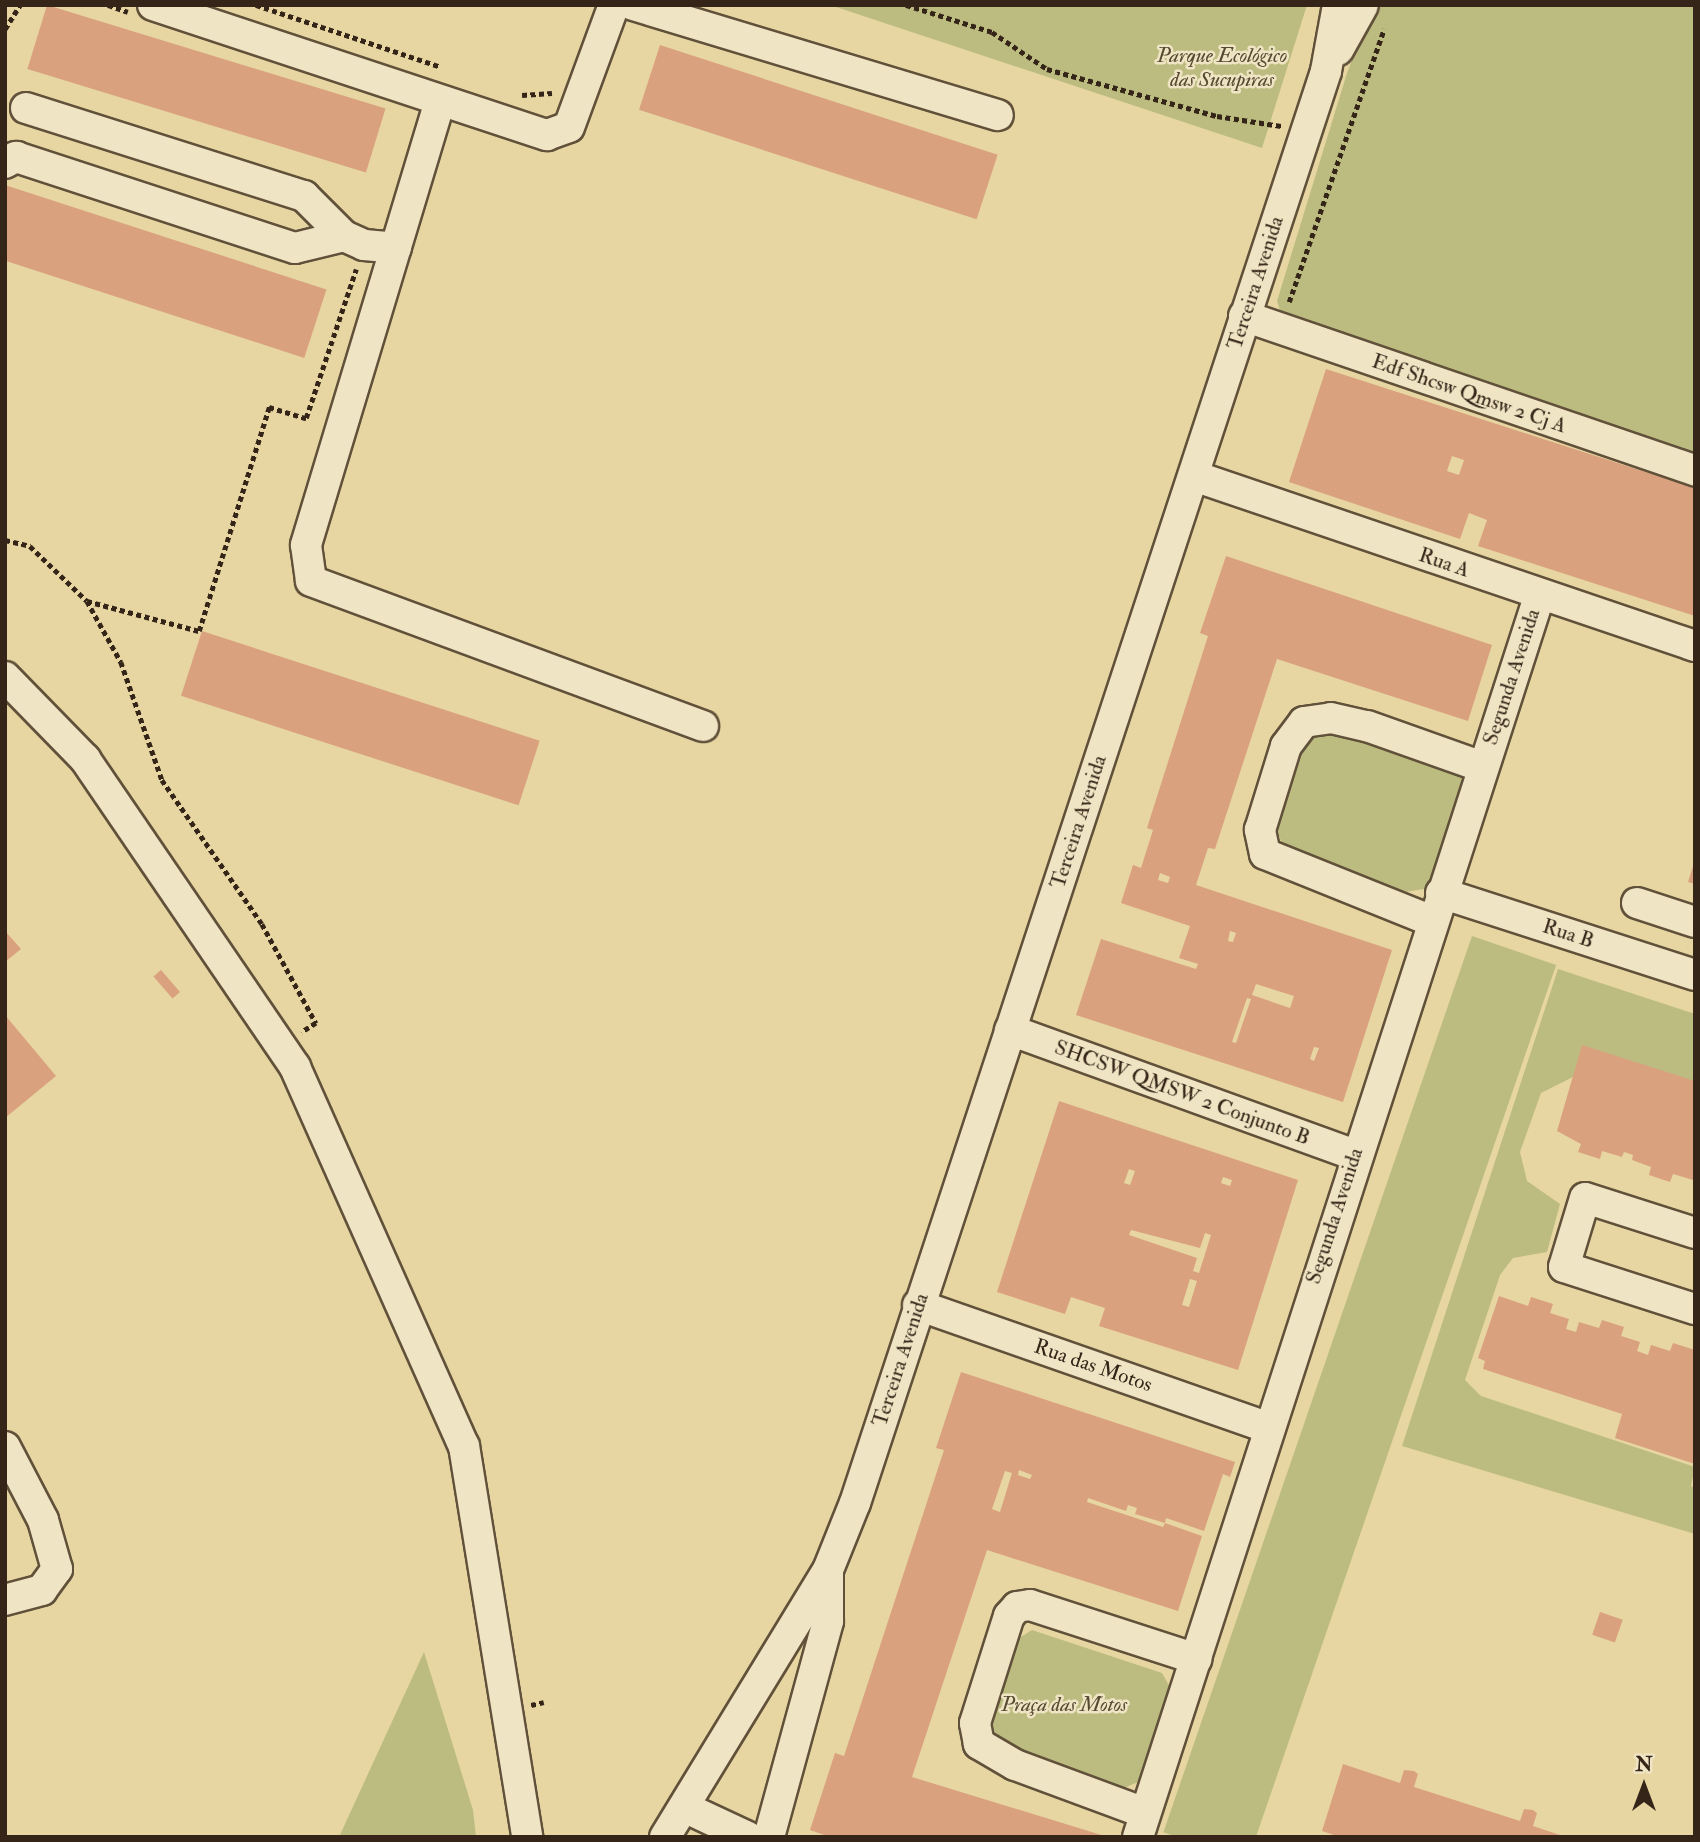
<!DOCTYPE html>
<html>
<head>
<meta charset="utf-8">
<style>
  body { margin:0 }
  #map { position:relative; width:1700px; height:1842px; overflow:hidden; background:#e7d6a2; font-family:"IM FELL Double Pica",serif }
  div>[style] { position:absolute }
  .green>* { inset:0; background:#bcbc80; transform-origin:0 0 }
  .building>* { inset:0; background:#daa17f; transform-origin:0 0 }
  .path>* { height:4.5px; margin-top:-2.25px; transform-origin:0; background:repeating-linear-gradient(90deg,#342518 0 5px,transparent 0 8.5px) }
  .roads { filter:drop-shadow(2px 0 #61513a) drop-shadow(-2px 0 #61513a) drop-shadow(0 2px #61513a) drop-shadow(0 -2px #61513a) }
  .minor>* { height:30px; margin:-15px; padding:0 15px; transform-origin:15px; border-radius:15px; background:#efe4c3 }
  span { translate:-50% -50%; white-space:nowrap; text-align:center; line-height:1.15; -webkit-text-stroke:5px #efe4c3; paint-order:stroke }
  .park-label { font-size:21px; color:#564b32; font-style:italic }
  .street-label { font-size:21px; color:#342518 }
  .frame { position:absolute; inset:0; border:7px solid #342518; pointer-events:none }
  .north { position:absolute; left:1609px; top:1751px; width:70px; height:70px; -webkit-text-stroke:5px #efe4c3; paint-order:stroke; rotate:0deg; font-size:19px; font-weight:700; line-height:28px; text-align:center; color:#342518 }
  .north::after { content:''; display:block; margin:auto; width:24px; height:32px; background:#342518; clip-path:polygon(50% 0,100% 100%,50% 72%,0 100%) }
</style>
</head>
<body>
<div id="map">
  <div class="green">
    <i style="clip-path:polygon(830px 5px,1307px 5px,1262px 148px)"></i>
    <i style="clip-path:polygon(1374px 5px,1695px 5px,1695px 453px,1311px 327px,1281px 314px,1277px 301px,1347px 73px)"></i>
    <i style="clip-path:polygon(1334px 725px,1452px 766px,1464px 781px,1430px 888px,1399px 893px,1286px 853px,1273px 822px,1303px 728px)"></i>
    <i style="left:1472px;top:936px;width:89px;height:948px;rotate:19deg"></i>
    <i style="clip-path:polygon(1558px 969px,1695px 1014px,1695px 1115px,1575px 1076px,1541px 1093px,1520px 1152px,1527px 1181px,1560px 1204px,1547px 1252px,1513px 1258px,1500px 1275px,1465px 1380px,1481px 1396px,1695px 1467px,1691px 1486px,1695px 1488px,1695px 1534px,1402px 1446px)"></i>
    <i style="clip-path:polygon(1032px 1630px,1162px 1673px,1170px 1687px,1138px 1782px,1124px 1788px,998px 1749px,988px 1733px,1019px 1638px)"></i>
    <i style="clip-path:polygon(424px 1652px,473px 1810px,476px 1837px,339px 1837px)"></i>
  </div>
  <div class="building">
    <i style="left:47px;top:5px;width:354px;height:67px;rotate:17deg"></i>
    <i style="left:660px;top:45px;width:355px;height:68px;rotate:18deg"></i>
    <i style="left:5px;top:185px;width:338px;height:72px;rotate:18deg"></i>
    <i style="clip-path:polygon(evenodd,1326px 369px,1695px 488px,1695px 616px,1478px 546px,1487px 520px,1469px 513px,1460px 539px,1289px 482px,1326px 369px,1452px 456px,1464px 460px,1459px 475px,1447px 471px,1452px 456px)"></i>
    <i style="clip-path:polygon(evenodd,1226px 556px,1492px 645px,1468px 721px,1277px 659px,1215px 849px,1208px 848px,1196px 885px,1392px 950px,1343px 1102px,1076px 1015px,1101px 939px,1196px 969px,1198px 964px,1179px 958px,1190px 926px,1121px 903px,1133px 865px,1141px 868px,1153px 830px,1147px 828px,1208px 636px,1200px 633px,1226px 556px,1160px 873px,1170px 877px,1168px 883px,1158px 880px,1160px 873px,1226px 556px,1230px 931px,1236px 933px,1233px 942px,1228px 941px,1230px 931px,1226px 556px,1256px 984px,1294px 996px,1290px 1008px,1252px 995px,1256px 984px,1226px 556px,1247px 998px,1251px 999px,1236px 1043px,1232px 1042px,1247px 998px,1226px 556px,1314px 1047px,1319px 1048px,1314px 1061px,1310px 1059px,1314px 1047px)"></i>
    <i style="left:202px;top:631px;width:355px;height:68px;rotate:18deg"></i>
    <i style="clip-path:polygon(1694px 863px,1695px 863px,1695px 884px,1688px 882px)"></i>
    <i style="clip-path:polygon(5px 931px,21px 949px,5px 962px)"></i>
    <i style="left:161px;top:970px;width:29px;height:10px;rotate:49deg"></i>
    <i style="clip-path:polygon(5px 1015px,56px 1076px,5px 1118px)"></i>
    <i style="clip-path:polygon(1582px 1045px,1695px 1081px,1693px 1180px,1673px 1174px,1670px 1182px,1649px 1175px,1651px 1167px,1632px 1160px,1633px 1155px,1624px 1152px,1622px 1157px,1602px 1151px,1600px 1159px,1578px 1152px,1581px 1144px,1557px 1131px)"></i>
    <i style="clip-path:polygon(evenodd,1059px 1101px,1298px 1180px,1238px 1370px,1099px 1326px,1105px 1308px,1071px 1297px,1065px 1314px,997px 1292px,1059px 1101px,1129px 1169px,1135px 1171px,1130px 1185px,1124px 1183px,1129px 1169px,1059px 1101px,1223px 1177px,1232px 1180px,1230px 1186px,1221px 1183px,1223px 1177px,1059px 1101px,1131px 1230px,1200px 1248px,1205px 1233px,1211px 1235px,1199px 1273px,1193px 1271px,1197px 1258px,1129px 1235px,1131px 1230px,1059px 1101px,1190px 1279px,1197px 1281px,1189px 1307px,1182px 1305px,1190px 1279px)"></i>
    <i style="clip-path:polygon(1499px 1296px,1528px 1306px,1531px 1297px,1553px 1304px,1550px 1313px,1569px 1319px,1566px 1329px,1576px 1332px,1579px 1322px,1599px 1328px,1602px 1320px,1624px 1327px,1621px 1336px,1640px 1342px,1637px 1351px,1648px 1355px,1651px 1345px,1670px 1351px,1673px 1343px,1695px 1350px,1695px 1464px,1615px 1438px,1622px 1414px,1483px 1369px,1485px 1361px,1478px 1358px)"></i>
    <i style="clip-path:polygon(evenodd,961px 1372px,1235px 1462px,1230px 1477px,1223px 1474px,1204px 1531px,1166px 1518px,1165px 1523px,1202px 1536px,1178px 1611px,987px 1550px,912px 1777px,1108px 1837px,830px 1837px,810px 1830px,835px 1753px,844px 1756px,944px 1450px,936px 1448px,961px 1372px,1019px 1470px,1032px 1475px,1030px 1479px,1018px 1475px,1019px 1470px,961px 1372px,1005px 1471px,1012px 1473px,1000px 1512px,992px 1509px,1005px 1471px,961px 1372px,1088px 1498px,1126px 1511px,1128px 1505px,1137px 1508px,1135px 1514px,1165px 1523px,1163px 1527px,1087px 1502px,1088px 1498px)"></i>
    <i style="left:1600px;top:1612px;width:24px;height:24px;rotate:19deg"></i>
    <i style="clip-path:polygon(1343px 1764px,1400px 1783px,1404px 1770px,1414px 1771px,1418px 1774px,1414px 1787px,1520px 1821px,1524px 1809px,1533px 1810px,1537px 1813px,1533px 1826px,1566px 1837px,1340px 1837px,1322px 1831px)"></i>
  </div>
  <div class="path">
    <i style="left:108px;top:5px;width:21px;rotate:19deg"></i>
    <i style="left:256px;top:5px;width:195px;rotate:18.5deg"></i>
    <i style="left:906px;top:5px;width:90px;rotate:17.4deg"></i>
    <i style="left:992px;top:32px;width:66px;rotate:33.9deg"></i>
    <i style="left:1047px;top:69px;width:176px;rotate:15.5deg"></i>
    <i style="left:1217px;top:116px;width:65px;rotate:8.9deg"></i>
    <i style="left:5px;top:29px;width:28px;rotate:-58deg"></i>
    <i style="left:522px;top:95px;width:30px;rotate:-4deg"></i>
    <i style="left:1289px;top:302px;width:289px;rotate:-70.8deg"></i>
    <i style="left:5px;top:540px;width:26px;rotate:13deg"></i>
    <i style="left:30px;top:546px;width:79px;rotate:44deg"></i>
    <i style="left:87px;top:601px;width:70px;rotate:60.9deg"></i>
    <i style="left:121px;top:662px;width:125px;rotate:70.8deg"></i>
    <i style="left:162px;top:780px;width:175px;rotate:55.2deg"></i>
    <i style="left:262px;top:924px;width:113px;rotate:61.4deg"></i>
    <i style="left:316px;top:1023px;width:17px;rotate:147deg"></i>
    <i style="left:87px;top:601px;width:116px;rotate:15deg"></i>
    <i style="left:199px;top:631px;width:235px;rotate:-72.6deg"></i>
    <i style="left:269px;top:407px;width:39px;rotate:17deg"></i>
    <i style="left:306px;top:418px;width:157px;rotate:-71.4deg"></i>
    <i style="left:531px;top:1705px;width:13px;rotate:-13deg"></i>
  </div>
  <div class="roads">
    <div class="minor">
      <i style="left:153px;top:5px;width:415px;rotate:18.3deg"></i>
      <i style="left:547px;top:135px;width:23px;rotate:-20deg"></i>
      <i style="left:569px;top:127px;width:130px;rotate:-69.8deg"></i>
      <i style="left:633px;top:5px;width:381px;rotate:16.8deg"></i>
      <i style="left:1338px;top:50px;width:51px;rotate:-60.9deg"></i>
      <i style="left:440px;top:101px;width:464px;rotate:106.8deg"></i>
      <i style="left:306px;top:545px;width:36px;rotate:82deg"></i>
      <i style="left:311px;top:581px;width:418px;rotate:20.3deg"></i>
      <i style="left:26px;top:108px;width:292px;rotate:17.6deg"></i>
      <i style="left:304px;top:196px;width:57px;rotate:45deg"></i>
      <i style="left:344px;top:236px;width:22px;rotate:24deg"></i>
      <i style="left:364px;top:245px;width:32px;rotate:5deg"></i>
      <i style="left:5px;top:163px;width:13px;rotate:-29deg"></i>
      <i style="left:16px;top:157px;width:293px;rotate:18.1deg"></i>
      <i style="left:295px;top:248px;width:50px;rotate:-13.8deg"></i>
      <i style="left:1244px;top:316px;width:477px;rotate:18.9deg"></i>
      <i style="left:1194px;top:476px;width:529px;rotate:18.74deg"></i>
      <i style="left:5px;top:677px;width:115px;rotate:45.7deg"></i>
      <i style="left:85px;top:759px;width:373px;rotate:55.7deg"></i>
      <i style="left:295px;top:1067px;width:415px;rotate:66deg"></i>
      <i style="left:464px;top:1446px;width:396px;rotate:80.8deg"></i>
      <i style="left:1441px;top:893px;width:267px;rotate:17.9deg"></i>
      <i style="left:1637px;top:903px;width:61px;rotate:18.1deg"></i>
      <i style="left:1432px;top:921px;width:180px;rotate:-158.1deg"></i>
      <i style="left:1265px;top:854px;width:25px;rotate:-102deg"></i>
      <i style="left:1260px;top:830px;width:88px;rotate:-72.8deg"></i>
      <i style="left:1286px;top:746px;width:30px;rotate:-53deg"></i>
      <i style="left:1304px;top:722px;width:27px;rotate:-8deg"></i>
      <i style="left:1331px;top:718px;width:37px;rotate:13deg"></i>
      <i style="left:1367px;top:726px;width:123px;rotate:19.5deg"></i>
      <i style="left:1010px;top:1030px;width:367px;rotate:19.9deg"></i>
      <i style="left:1695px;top:1233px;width:115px;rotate:-162.3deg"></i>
      <i style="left:1585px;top:1198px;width:72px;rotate:106.9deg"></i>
      <i style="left:1564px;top:1267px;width:138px;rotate:17.8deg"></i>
      <i style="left:918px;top:1305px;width:370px;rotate:19.3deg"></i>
      <i style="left:5px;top:1447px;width:82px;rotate:62.5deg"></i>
      <i style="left:43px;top:1520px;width:51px;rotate:74.1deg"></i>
      <i style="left:57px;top:1569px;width:26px;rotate:126deg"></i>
      <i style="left:42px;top:1590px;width:38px;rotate:165deg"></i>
      <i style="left:686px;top:1808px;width:68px;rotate:25.1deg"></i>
      <i style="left:1145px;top:1813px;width:139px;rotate:-159.7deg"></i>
      <i style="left:1015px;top:1765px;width:42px;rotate:-149.7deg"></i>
      <i style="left:979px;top:1744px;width:21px;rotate:-101deg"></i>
      <i style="left:975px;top:1723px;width:112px;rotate:-72.4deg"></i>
      <i style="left:1009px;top:1616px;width:12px;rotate:-48deg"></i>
      <i style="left:1017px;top:1607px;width:13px;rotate:-9deg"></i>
      <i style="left:1030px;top:1605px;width:175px;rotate:18deg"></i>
      <i style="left:665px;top:1837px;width:313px;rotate:-58.6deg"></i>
      <i style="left:828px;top:1570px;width:72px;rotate:-68.1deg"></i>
      <i style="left:855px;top:1503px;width:1507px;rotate:-71.79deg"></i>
      <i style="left:1326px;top:71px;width:67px;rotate:-79.7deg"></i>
      <i style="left:769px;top:1837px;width:224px;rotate:-74.7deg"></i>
      <i style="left:828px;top:1621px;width:50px;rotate:-90deg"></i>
      <i style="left:1138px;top:1837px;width:1303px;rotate:-72.08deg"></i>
    </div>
  </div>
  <div class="park-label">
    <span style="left:1222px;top:68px">Parque Ecológico<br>das Sucupiras</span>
    <span style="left:1064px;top:1705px">Praça das Motos</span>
  </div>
  <div class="street-label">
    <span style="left:1256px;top:283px;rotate:-72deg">Terceira Avenida</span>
    <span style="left:1469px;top:394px;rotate:19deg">Edf Shcsw Qmsw 2 Cj A</span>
    <span style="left:1444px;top:563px;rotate:19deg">Rua A</span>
    <span style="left:1512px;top:677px;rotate:-72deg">Segunda Avenida</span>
    <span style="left:1079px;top:822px;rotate:-72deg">Terceira Avenida</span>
    <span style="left:1568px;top:934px;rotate:18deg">Rua B</span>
    <span style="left:1182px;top:1093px;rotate:20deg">SHCSW QMSW 2 Conjunto B</span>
    <span style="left:1335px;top:1216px;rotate:-72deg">Segunda Avenida</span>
    <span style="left:901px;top:1360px;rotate:-72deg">Terceira Avenida</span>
    <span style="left:1093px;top:1366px;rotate:19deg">Rua das Motos</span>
  </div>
  <div class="frame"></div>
  <div class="north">N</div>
</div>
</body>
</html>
